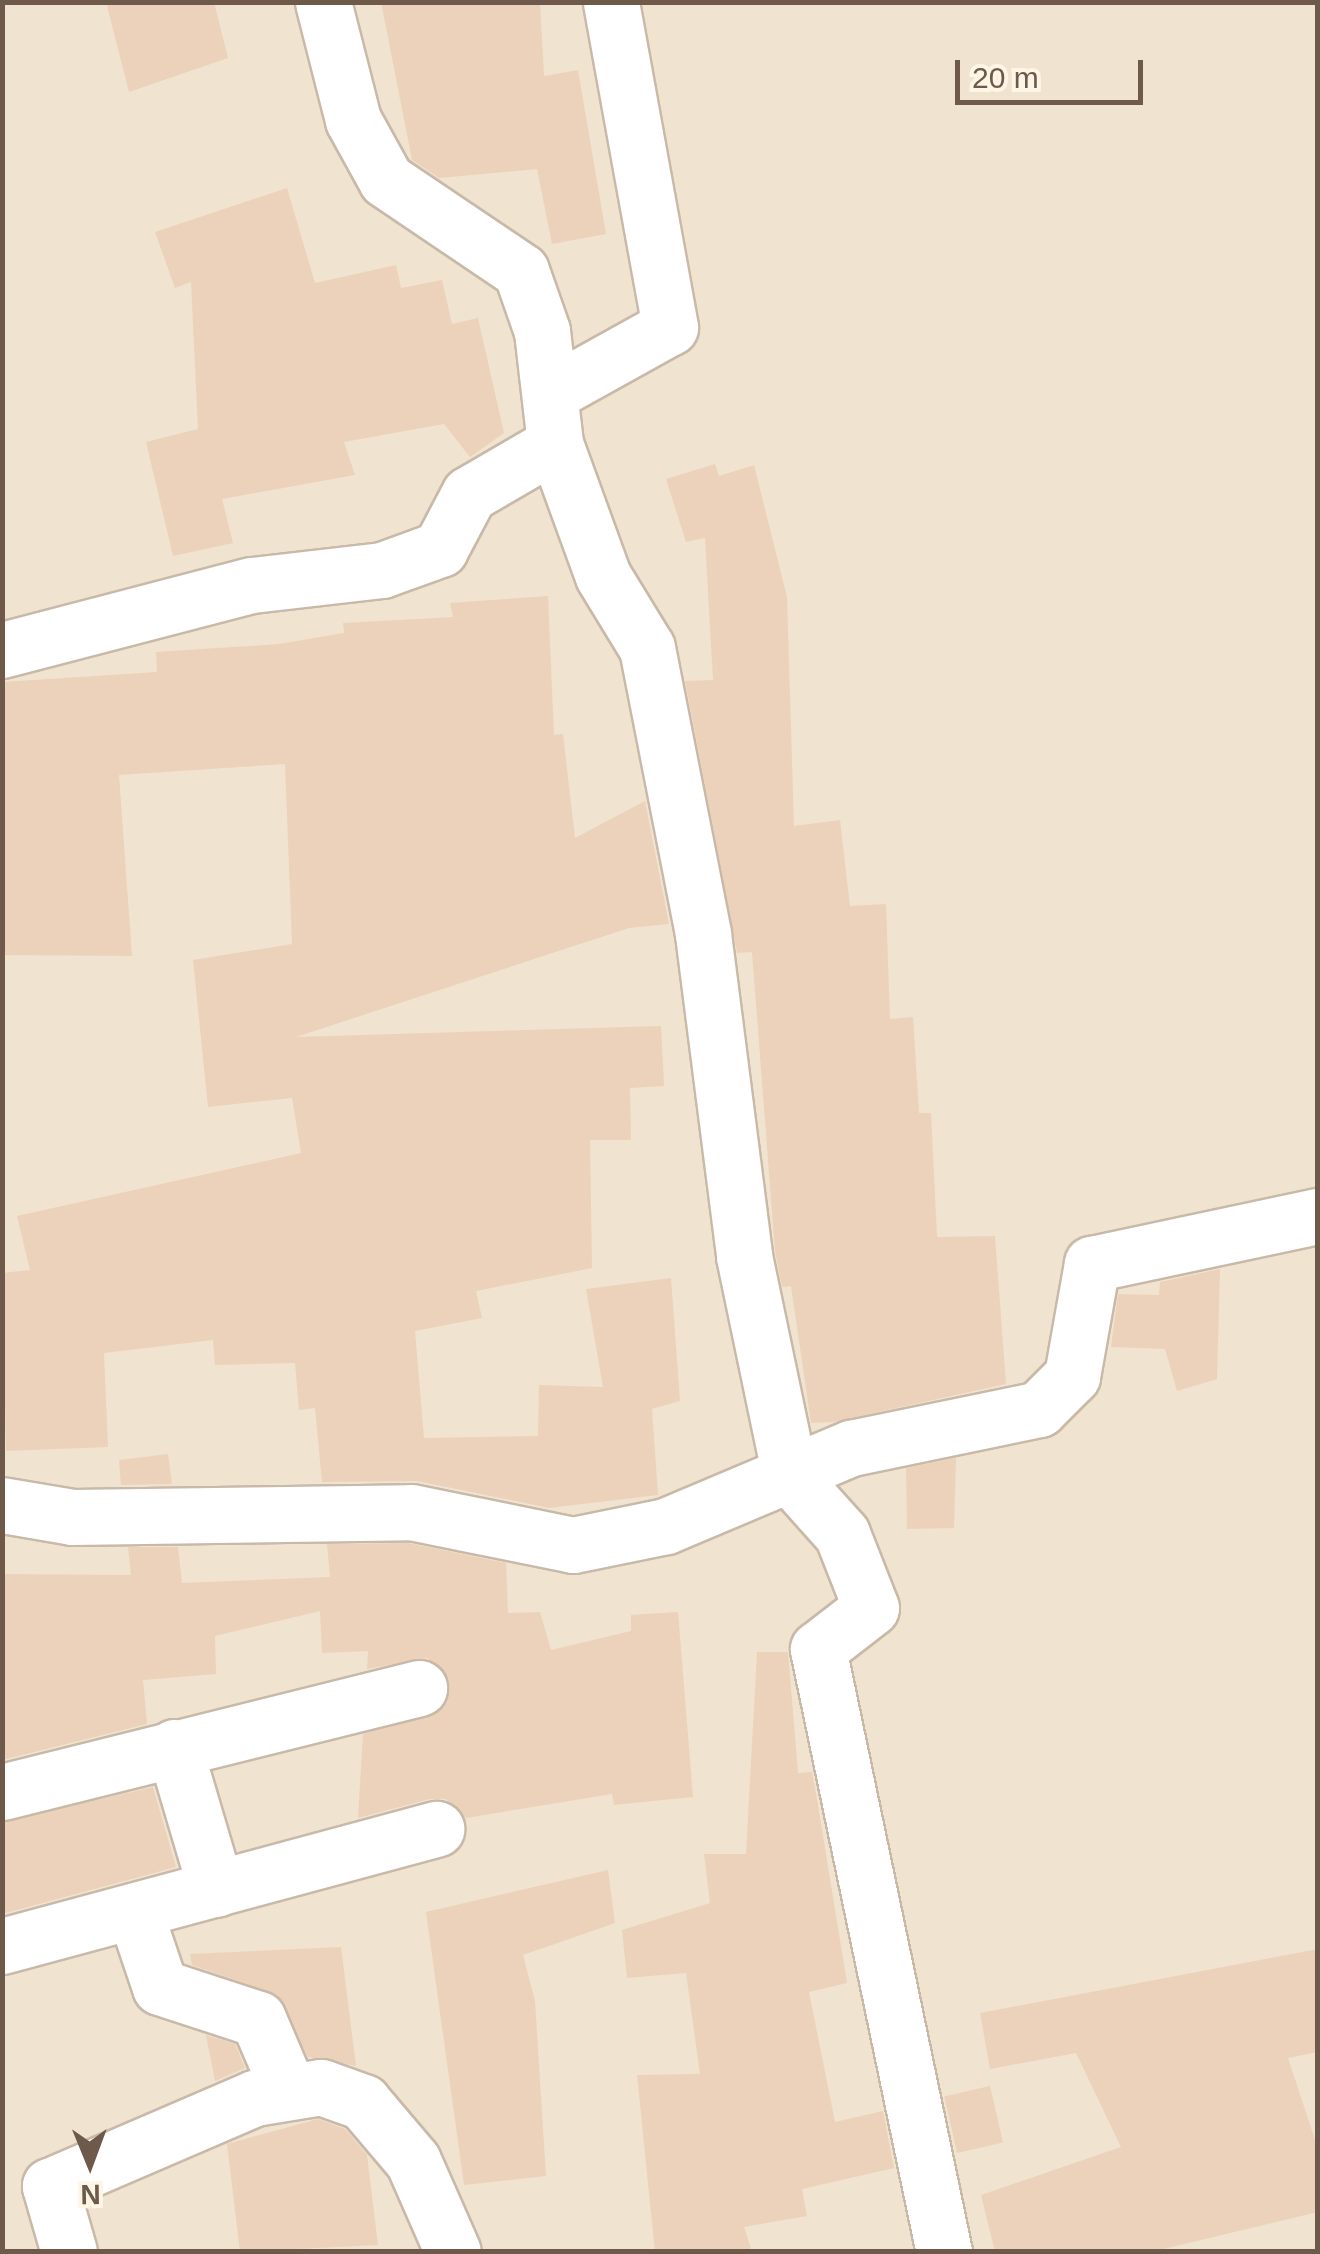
<!DOCTYPE html>
<html>
<head>
<meta charset="utf-8">
<style>
  body { margin:0 }
  #map { position:relative; width:1320px; height:2254px; overflow:hidden; background:#f9f1e1; font-family:Arial,sans-serif }
  div>[style] { position:absolute }
  .residential>* { inset:0; background:#f0e3d0; transform-origin:0 0 }
  .building>* { inset:0; background:#ecd2bb; transform-origin:0 0 }
  .roads { filter:drop-shadow(2px 0 #c8b9a9) drop-shadow(-2px 0 #c8b9a9) drop-shadow(0 2px #c8b9a9) drop-shadow(0 -2px #c8b9a9) }
  .minor>* { height:55px; margin:-27.5px; padding:0 27.5px; transform-origin:27.5px; border-radius:27.5px; background:#fff }
  span { translate:-50% -50%; white-space:nowrap; text-align:center; line-height:1.15; -webkit-text-stroke:9px #fdf5e6; paint-order:stroke }
  .frame { position:absolute; inset:0; border:5px solid #6e594a; pointer-events:none }
  .north { position:absolute; left:40px; top:2114px; width:100px; height:100px; -webkit-text-stroke:8px #fdf5e6; paint-order:stroke; rotate:179deg; font-size:28px; font-weight:700; line-height:40px; text-align:center; color:#6e594a }
  .north::after { content:''; display:block; margin:auto; width:35px; height:45px; background:#6e594a; clip-path:polygon(50% 0,100% 100%,50% 72%,0 100%) }
  .scale { position:absolute; left:955px; top:60px; width:188px; height:45px; box-sizing:border-box; border:5px solid #6e594a; border-top:0; padding-left:12px; font-size:30px; line-height:35px; white-space:nowrap; color:#6e594a; -webkit-text-stroke:8px #fdf5e6; paint-order:stroke }
</style>
</head>
<body>
<div id="map">
  <div class="residential">
    <i style="left:3px;top:3px;width:1314px;height:2248px"></i>
  </div>
  <div class="building">
    <i style="clip-path:polygon(106px 2px,214px 2px,228px 58px,129px 92px)"></i>
    <i style="clip-path:polygon(381px 2px,540px 2px,544px 76px,578px 70px,606px 234px,552px 244px,537px 169px,439px 178px,412px 160px)"></i>
    <i style="clip-path:polygon(287px 188px,315px 283px,396px 265px,401px 288px,442px 280px,452px 324px,478px 318px,504px 433px,470px 457px,444px 424px,344px 442px,355px 475px,222px 499px,233px 543px,173px 556px,146px 442px,198px 429px,191px 282px,175px 288px,155px 232px)"></i>
    <i style="clip-path:polygon(715px 464px,719px 476px,754px 465px,787px 597px,794px 826px,840px 820px,850px 906px,886px 904px,890px 1019px,913px 1017px,919px 1113px,931px 1113px,937px 1237px,995px 1236px,1006px 1384px,833px 1422px,811px 1423px,791px 1286px,782px 1287px,775px 1251px,752px 952px,737px 953px,685px 681px,713px 680px,705px 538px,686px 542px,666px 479px)"></i>
    <i style="clip-path:polygon(548px 596px,554px 735px,563px 734px,575px 838px,645px 801px,669px 924px,629px 928px,296px 1037px,661px 1026px,664px 1086px,630px 1088px,631px 1140px,590px 1140px,592px 1268px,476px 1291px,482px 1318px,415px 1331px,424px 1438px,538px 1436px,539px 1385px,603px 1387px,586px 1289px,671px 1278px,680px 1401px,652px 1409px,658px 1495px,549px 1508px,417px 1481px,322px 1482px,315px 1408px,299px 1410px,295px 1363px,215px 1365px,213px 1340px,104px 1353px,108px 1447px,6px 1451px,2px 1273px,30px 1270px,17px 1216px,301px 1153px,292px 1098px,208px 1107px,193px 960px,292px 944px,285px 764px,119px 775px,132px 956px,2px 955px,2px 682px,157px 672px,156px 652px,279px 644px,344px 633px,343px 623px,453px 617px,450px 603px)"></i>
    <i style="clip-path:polygon(1220px 1269px,1217px 1379px,1177px 1391px,1165px 1349px,1111px 1347px,1118px 1294px,1159px 1295px,1160px 1282px)"></i>
    <i style="clip-path:polygon(168px 1454px,172px 1484px,121px 1485px,119px 1460px)"></i>
    <i style="clip-path:polygon(956px 1458px,954px 1528px,907px 1529px,906px 1468px)"></i>
    <i style="clip-path:polygon(408px 1543px,506px 1563px,508px 1613px,540px 1612px,551px 1650px,631px 1631px,631px 1615px,678px 1612px,693px 1797px,614px 1805px,612px 1794px,466px 1818px,446px 1799px,430px 1799px,358px 1818px,363px 1734px,440px 1711px,449px 1681px,427px 1658px,367px 1669px,368px 1651px,322px 1653px,320px 1611px,215px 1636px,216px 1674px,143px 1680px,147px 1724px,2px 1760px,2px 1574px,131px 1575px,128px 1547px,178px 1547px,182px 1583px,330px 1577px,327px 1544px)"></i>
    <i style="clip-path:polygon(757px 1652px,788px 1652px,798px 1773px,812px 1772px,817px 1799px,847px 1983px,809px 1992px,835px 2122px,883px 2111px,894px 2168px,802px 2189px,807px 2216px,744px 2227px,752px 2252px,655px 2252px,637px 2075px,700px 2074px,686px 1973px,627px 1978px,622px 1930px,710px 1903px,704px 1854px,746px 1854px)"></i>
    <i style="clip-path:polygon(153px 1787px,176px 1867px,2px 1914px,2px 1822px)"></i>
    <i style="clip-path:polygon(608px 1870px,615px 1923px,523px 1955px,535px 2001px,546px 2176px,464px 2185px,426px 1912px)"></i>
    <i style="clip-path:polygon(341px 1947px,356px 2066px,308px 2057px,278px 1995px,192px 1965px,190px 1954px)"></i>
    <i style="clip-path:polygon(1318px 1949px,1318px 2052px,1288px 2058px,1318px 2149px,1318px 2212px,1151px 2252px,995px 2252px,981px 2195px,1121px 2147px,1076px 2053px,990px 2069px,980px 2013px)"></i>
    <i style="clip-path:polygon(206px 2035px,235px 2044px,245px 2068px,215px 2081px)"></i>
    <i style="left:990px;top:2086px;width:58px;height:47px;rotate:77deg"></i>
    <i style="clip-path:polygon(318px 2119px,345px 2129px,367px 2155px,378px 2245px,240px 2252px,227px 2144px)"></i>
  </div>
  <div class="roads">
    <div class="minor">
      <i style="left:323px;top:2px;width:122px;rotate:75.7deg"></i>
      <i style="left:353px;top:120px;width:68px;rotate:61.2deg"></i>
      <i style="left:386px;top:180px;width:163px;rotate:34deg"></i>
      <i style="left:521px;top:271px;width:64px;rotate:70.7deg"></i>
      <i style="left:542px;top:331px;width:114px;rotate:83.4deg"></i>
      <i style="left:555px;top:444px;width:140px;rotate:70deg"></i>
      <i style="left:603px;top:576px;width:84px;rotate:58.6deg"></i>
      <i style="left:647px;top:648px;width:291px;rotate:78.9deg"></i>
      <i style="left:703px;top:934px;width:325px;rotate:82.7deg"></i>
      <i style="left:744px;top:1256px;width:225px;rotate:78.2deg"></i>
      <i style="left:790px;top:1476px;width:78px;rotate:48.1deg"></i>
      <i style="left:842px;top:1534px;width:79px;rotate:68.6deg"></i>
      <i style="left:871px;top:1608px;width:67px;rotate:142.3deg"></i>
      <i style="left:818px;top:1649px;width:616px;rotate:78.2deg"></i>
      <i style="left:551px;top:393px;width:136px;rotate:-29deg"></i>
      <i style="left:670px;top:327px;width:330px;rotate:-100.3deg"></i>
      <i style="left:2px;top:650px;width:258px;rotate:-14.6deg"></i>
      <i style="left:252px;top:585px;width:131px;rotate:-6.6deg"></i>
      <i style="left:382px;top:570px;width:62px;rotate:-19.9deg"></i>
      <i style="left:440px;top:549px;width:62px;rotate:-62.2deg"></i>
      <i style="left:469px;top:494px;width:99px;rotate:-30.2deg"></i>
      <i style="left:2px;top:1505px;width:71px;rotate:9.7deg"></i>
      <i style="left:72px;top:1517px;width:339px;rotate:-0.8deg"></i>
      <i style="left:411px;top:1512px;width:165px;rotate:11.5deg"></i>
      <i style="left:573px;top:1545px;width:95px;rotate:-11.5deg"></i>
      <i style="left:666px;top:1526px;width:201px;rotate:-22.9deg"></i>
      <i style="left:851px;top:1448px;width:192px;rotate:-11.7deg"></i>
      <i style="left:1039px;top:1409px;width:47px;rotate:-45deg"></i>
      <i style="left:1072px;top:1376px;width:114px;rotate:-79.9deg"></i>
      <i style="left:1092px;top:1264px;width:231px;rotate:-12deg"></i>
      <i style="left:174px;top:1747px;width:148px;rotate:73.5deg"></i>
      <i style="left:2px;top:1792px;width:430px;rotate:-14deg"></i>
      <i style="left:135px;top:1913px;width:78px;rotate:71.3deg"></i>
      <i style="left:160px;top:1987px;width:103px;rotate:18.1deg"></i>
      <i style="left:258px;top:2019px;width:74px;rotate:66.9deg"></i>
      <i style="left:2px;top:1946px;width:450px;rotate:-15.1deg"></i>
      <i style="left:69px;top:2252px;width:69px;rotate:-106.1deg"></i>
      <i style="left:50px;top:2186px;width:222px;rotate:-23.3deg"></i>
      <i style="left:254px;top:2098px;width:68px;rotate:-9.3deg"></i>
      <i style="left:321px;top:2087px;width:45px;rotate:19.7deg"></i>
      <i style="left:363px;top:2102px;width:77px;rotate:49.7deg"></i>
      <i style="left:413px;top:2161px;width:99px;rotate:66.3deg"></i>
    </div>
  </div>
  <div class="frame"></div>
  <div class="north">N</div>
  <div class="scale">20 m</div>
</div>
</body>
</html>
